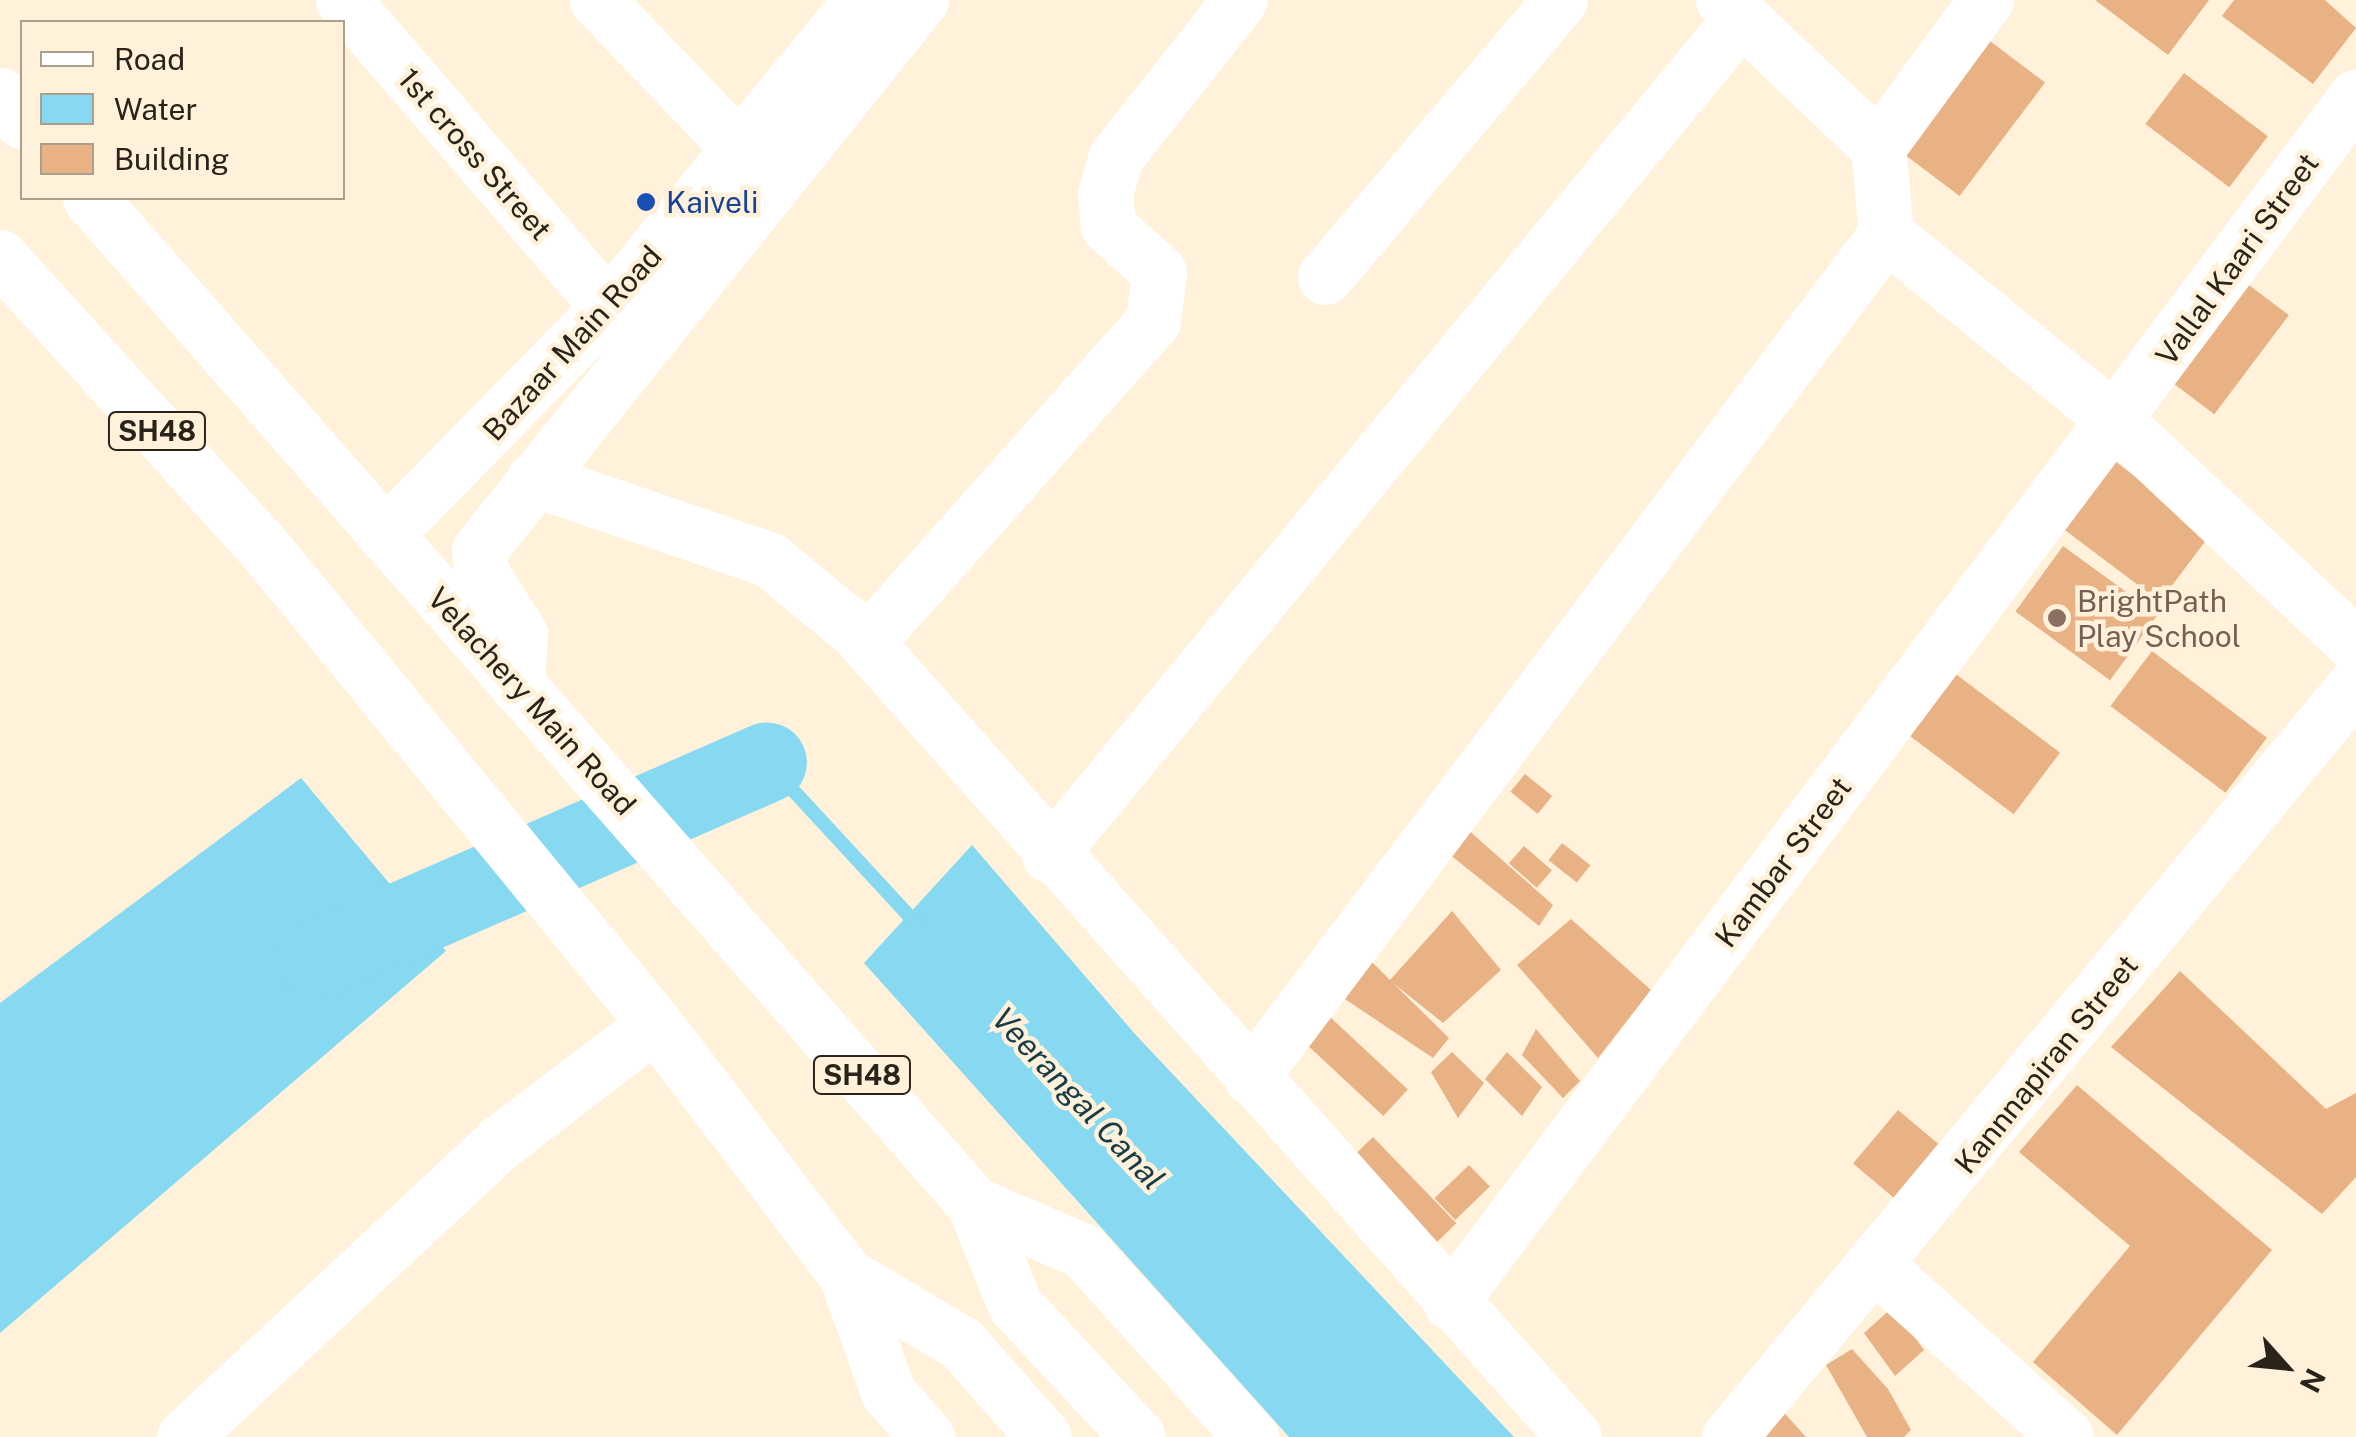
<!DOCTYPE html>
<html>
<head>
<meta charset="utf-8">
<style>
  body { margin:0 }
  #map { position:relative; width:2356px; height:1437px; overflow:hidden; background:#fff1da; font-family:"Public Sans",sans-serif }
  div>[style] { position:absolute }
  .water>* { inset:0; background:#87d9f1 }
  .stream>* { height:14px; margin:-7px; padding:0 7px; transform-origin:7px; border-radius:7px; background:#87d9f1 }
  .river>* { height:80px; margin:-40px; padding:0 40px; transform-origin:40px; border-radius:40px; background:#87d9f1 }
  .building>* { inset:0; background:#e8b285; transform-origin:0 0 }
  .minor>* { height:55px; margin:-27.5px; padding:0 27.5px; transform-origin:27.5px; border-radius:27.5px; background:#fff }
  .major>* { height:55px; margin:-27.5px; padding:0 27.5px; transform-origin:27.5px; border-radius:27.5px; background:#fff }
  .dots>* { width:28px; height:28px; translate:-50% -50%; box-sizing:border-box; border:5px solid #fff1da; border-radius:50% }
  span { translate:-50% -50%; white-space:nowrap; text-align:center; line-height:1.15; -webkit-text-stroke:9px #fff1da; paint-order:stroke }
  .shield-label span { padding:2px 8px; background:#fff1da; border:2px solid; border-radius:8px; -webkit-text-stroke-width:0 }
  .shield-label { font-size:28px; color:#2a2319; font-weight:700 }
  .street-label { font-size:30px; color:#2a2319 }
  .transit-label { font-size:30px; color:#164399 }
  .left { translate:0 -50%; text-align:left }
  .education-label { font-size:30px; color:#785e54 }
  .water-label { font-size:32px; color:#163d47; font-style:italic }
  .legend { position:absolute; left:20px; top:20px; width:325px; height:180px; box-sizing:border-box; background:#fff1da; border:2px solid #aa9f8d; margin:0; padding:12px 18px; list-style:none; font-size:30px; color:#2a2319 }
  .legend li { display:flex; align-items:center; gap:20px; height:50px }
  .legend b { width:50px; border:2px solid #aa9f8d }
  .north { position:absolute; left:2236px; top:1317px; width:100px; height:100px; -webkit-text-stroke:8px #fff1da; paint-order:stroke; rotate:117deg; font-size:28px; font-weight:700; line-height:40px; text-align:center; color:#2a2319 }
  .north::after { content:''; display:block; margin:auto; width:35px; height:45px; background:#2a2319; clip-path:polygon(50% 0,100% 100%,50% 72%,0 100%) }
</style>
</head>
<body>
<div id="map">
  <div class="water">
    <i style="clip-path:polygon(301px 778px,446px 951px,0 1333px,0 1003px)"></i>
    <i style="clip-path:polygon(972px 845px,1135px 1034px,1514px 1437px,1289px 1437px,864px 963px)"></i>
  </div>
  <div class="stream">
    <i style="left:767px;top:762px;width:227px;rotate:47.3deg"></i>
  </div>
  <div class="river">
    <i style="left:317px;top:959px;width:491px;rotate:-23.6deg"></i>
  </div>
  <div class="building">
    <i style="clip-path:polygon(2095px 0,2209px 0,2168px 55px)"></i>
    <i style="clip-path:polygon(2234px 0,2325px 0,2356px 28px,2313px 84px,2222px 16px)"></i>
    <i style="left:1978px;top:32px;width:84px;height:142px;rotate:37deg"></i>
    <i style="left:2184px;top:73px;width:105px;height:64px;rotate:37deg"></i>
    <i style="left:2241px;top:279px;width:60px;height:124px;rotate:37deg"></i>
    <i style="left:2100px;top:450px;width:139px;height:85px;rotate:37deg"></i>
    <i style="left:2063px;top:546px;width:117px;height:81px;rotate:36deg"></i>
    <i style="left:2152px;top:651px;width:144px;height:69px;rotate:37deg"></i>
    <i style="left:1953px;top:672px;width:134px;height:77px;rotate:37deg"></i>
    <i style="left:1525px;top:774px;width:35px;height:23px;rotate:39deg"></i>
    <i style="clip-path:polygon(1466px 828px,1553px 905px,1539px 926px,1444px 850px)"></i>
    <i style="left:1562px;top:843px;width:36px;height:22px;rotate:38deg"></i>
    <i style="left:1524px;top:846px;width:37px;height:23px;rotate:41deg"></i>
    <i style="clip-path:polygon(1452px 911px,1501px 970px,1443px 1023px,1393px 983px,1449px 1038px,1433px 1058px,1333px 991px,1360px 950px,1390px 980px)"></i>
    <i style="clip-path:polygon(1571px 919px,1651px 990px,1598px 1058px,1517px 965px)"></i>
    <i style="clip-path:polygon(2180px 971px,2326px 1109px,2356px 1093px,2356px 1177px,2322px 1214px,2111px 1047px)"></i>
    <i style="left:1315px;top:1003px;width:127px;height:36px;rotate:43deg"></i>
    <i style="clip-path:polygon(1536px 1029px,1580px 1081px,1563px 1098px,1522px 1055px)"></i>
    <i style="clip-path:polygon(1452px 1052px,1484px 1083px,1458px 1118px,1431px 1072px)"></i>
    <i style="clip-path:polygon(1507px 1052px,1542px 1087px,1522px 1116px,1485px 1079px)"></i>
    <i style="clip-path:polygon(2077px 1085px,2272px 1250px,2117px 1435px,2033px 1362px,2130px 1246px,2019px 1152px)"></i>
    <i style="left:1898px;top:1110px;width:59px;height:70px;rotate:40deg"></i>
    <i style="left:1373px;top:1137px;width:120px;height:33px;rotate:46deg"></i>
    <i style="left:1469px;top:1165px;width:30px;height:48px;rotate:46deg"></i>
    <i style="clip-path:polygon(1893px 1307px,1924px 1350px,1895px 1376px,1864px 1333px)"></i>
    <i style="clip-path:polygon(1852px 1349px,1888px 1389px,1911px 1430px,1904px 1437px,1867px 1437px,1826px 1365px)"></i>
    <i style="clip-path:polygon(1778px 1406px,1806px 1437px,1759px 1437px)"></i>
  </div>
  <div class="minor">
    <i style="left:343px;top:0;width:406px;rotate:49.2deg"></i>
    <i style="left:597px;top:0;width:209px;rotate:46.2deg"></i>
    <i style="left:1723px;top:0;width:214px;rotate:43.5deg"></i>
    <i style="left:1878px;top:147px;width:87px;rotate:84.7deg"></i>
    <i style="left:1886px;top:234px;width:298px;rotate:39.1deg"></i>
    <i style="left:2117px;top:422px;width:328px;rotate:43.1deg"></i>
    <i style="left:1878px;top:147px;width:182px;rotate:-53.7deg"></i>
    <i style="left:1325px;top:277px;width:363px;rotate:-49.7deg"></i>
    <i style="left:534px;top:479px;width:250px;rotate:18.9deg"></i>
    <i style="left:770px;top:560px;width:112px;rotate:39.5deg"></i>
    <i style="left:856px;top:631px;width:1079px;rotate:48.3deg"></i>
    <i style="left:867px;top:642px;width:430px;rotate:-48.3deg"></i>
    <i style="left:1153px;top:321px;width:49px;rotate:-83deg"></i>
    <i style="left:1159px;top:272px;width:69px;rotate:-138deg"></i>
    <i style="left:1108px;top:226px;width:32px;rotate:-95deg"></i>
    <i style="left:1105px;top:194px;width:37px;rotate:-74deg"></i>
    <i style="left:1115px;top:158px;width:201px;rotate:-51.7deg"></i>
    <i style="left:1049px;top:855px;width:1086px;rotate:-50.42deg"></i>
    <i style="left:1251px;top:1077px;width:1055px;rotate:-53.01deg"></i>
    <i style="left:1879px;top:1268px;width:252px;rotate:42.1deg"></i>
    <i style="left:1450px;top:1302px;width:1508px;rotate:-53.08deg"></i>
    <i style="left:184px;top:1437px;width:431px;rotate:-43deg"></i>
    <i style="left:499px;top:1143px;width:196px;rotate:-37.3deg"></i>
    <i style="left:1729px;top:1437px;width:980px;rotate:-50.22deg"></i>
  </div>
  <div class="major">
    <i style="left:0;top:95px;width:34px;rotate:50deg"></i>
    <i style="left:90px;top:198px;width:1339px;rotate:48.69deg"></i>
    <i style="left:974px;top:1204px;width:109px;rotate:67.9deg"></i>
    <i style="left:1015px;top:1305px;width:180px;rotate:47deg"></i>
    <i style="left:0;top:257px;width:401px;rotate:47.8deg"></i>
    <i style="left:269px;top:554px;width:608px;rotate:50.6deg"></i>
    <i style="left:655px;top:1024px;width:315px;rotate:52.7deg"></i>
    <i style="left:846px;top:1275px;width:124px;rotate:70.3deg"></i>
    <i style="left:888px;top:1392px;width:60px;rotate:49.1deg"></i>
    <i style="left:385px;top:535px;width:319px;rotate:-45.6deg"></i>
    <i style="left:608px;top:307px;width:398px;rotate:-50.5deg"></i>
    <i style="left:517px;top:685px;width:51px;rotate:-86.6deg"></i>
    <i style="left:520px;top:634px;width:73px;rotate:-122.2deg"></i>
    <i style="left:481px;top:572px;width:22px;rotate:-95deg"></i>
    <i style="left:479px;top:550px;width:706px;rotate:-51.21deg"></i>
    <i style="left:974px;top:1204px;width:119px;rotate:23.3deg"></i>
    <i style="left:1083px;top:1251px;width:251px;rotate:47.9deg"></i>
    <i style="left:846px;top:1275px;width:134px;rotate:30.6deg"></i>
    <i style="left:961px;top:1343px;width:125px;rotate:48.6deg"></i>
  </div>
  <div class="dots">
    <i style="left:646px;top:202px;background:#1a4fb4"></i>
    <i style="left:2057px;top:618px;background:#8d6e63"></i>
  </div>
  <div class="shield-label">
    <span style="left:157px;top:431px">SH48</span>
    <span style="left:862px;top:1075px">SH48</span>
  </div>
  <div class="street-label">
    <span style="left:475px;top:154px;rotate:49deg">1st cross Street</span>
    <span style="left:2237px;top:259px;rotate:-54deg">Vallal Kaari Street</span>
    <span style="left:572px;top:343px;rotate:-48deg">Bazaar Main Road</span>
    <span style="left:532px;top:701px;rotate:48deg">Velachery Main Road</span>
    <span style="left:1783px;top:862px;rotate:-53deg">Kambar Street</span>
    <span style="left:2046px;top:1064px;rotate:-51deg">Kannnapiran Street</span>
  </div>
  <div class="transit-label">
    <span class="left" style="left:666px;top:202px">Kaiveli</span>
  </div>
  <div class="education-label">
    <span class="left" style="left:2077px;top:618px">BrightPath<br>Play School</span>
  </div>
  <div class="water-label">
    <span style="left:1078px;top:1099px;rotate:47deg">Veerangal Canal</span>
  </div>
  <ul class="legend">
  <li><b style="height:12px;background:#fff"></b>Road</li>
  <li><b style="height:28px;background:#87d9f1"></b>Water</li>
  <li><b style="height:28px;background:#e8b285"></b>Building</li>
  </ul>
  <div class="north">N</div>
</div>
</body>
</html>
